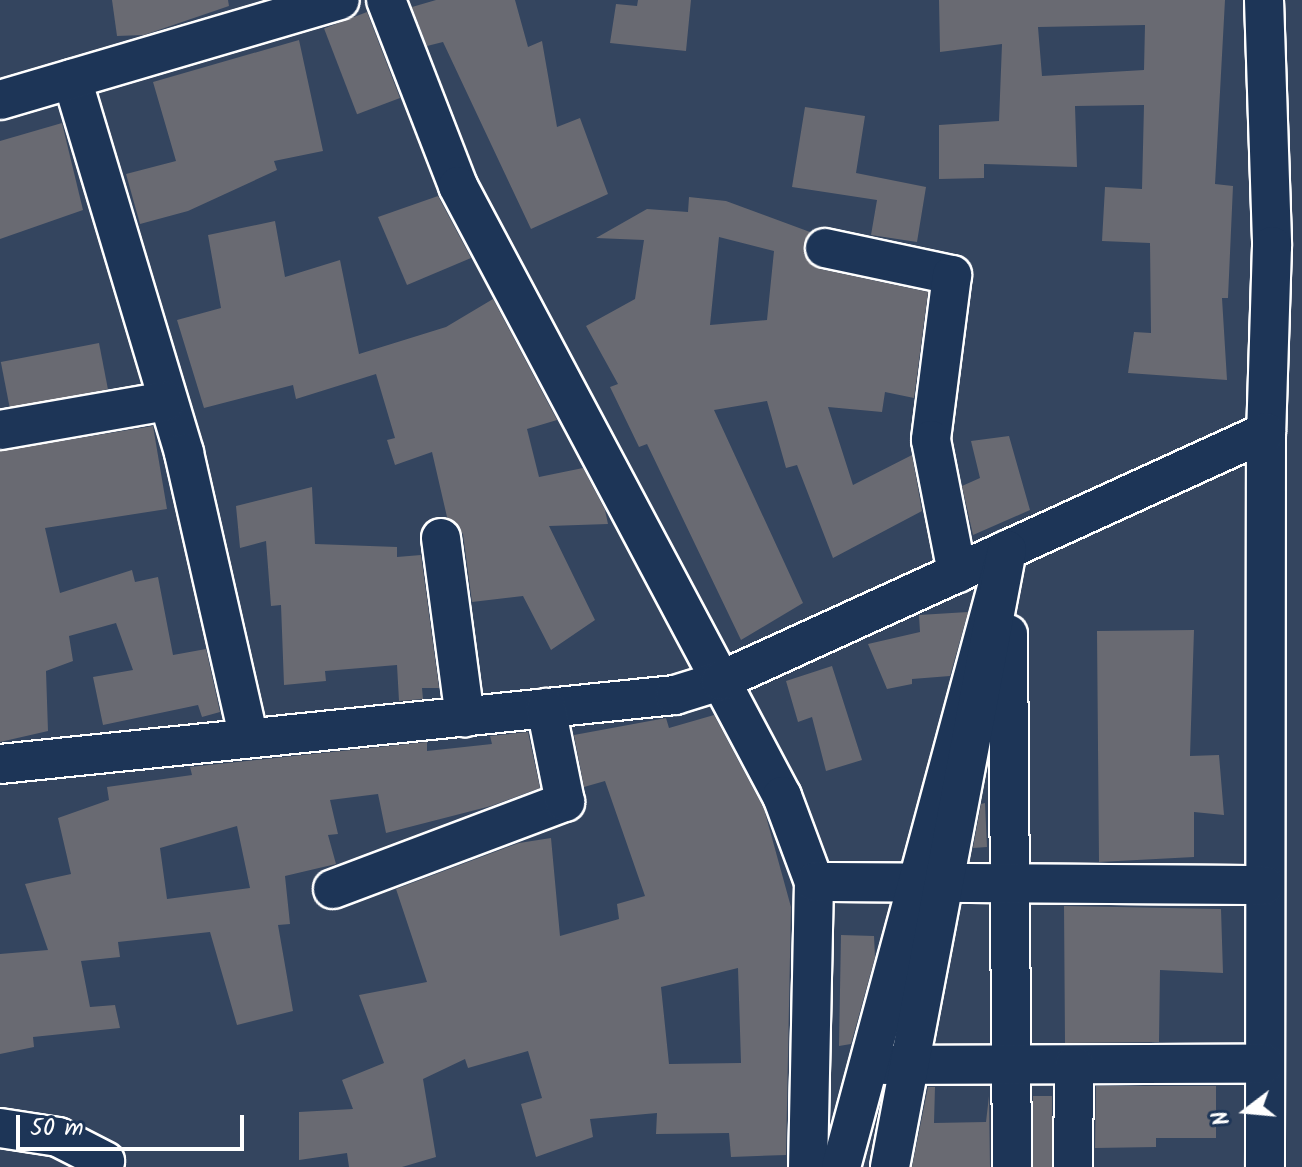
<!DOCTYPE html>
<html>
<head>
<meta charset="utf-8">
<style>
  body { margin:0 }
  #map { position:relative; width:1302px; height:1167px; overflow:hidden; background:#34455f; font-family:Kalam,sans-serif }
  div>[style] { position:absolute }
  .building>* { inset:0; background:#696a72; transform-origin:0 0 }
  .roads { filter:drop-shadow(2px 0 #fff) drop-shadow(-2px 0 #fff) drop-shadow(0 2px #fff) drop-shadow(0 -2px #fff) }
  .minor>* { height:38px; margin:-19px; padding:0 19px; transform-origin:19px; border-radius:19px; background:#1d3557 }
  span { translate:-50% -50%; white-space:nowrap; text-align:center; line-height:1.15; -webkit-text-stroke:7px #1d3557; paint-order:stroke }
  .north { position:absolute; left:1206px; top:1071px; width:80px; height:80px; -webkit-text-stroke:6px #1d3557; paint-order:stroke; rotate:254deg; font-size:22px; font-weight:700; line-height:32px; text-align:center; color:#fff }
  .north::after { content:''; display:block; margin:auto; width:28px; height:36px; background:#fff; clip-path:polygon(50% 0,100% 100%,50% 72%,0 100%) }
  .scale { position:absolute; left:16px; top:1115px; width:228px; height:36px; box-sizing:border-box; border:4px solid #fff; border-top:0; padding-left:10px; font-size:24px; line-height:28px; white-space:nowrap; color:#fff; -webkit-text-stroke:6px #1d3557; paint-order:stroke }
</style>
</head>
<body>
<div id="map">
  <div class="building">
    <i style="clip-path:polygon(112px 0,228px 0,229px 6px,144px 35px,117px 36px)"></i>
    <i style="clip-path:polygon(436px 0,515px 0,528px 47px,542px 41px,557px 127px,580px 118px,608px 194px,531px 229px,443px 42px,427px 46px,412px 7px)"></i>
    <i style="clip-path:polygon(638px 0,691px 0,686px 51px,610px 43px,616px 4px,637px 6px)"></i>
    <i style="clip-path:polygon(evenodd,939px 0,1225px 0,1215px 184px,1233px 186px,1228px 298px,1222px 298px,1227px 380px,1128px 373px,1134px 332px,1151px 333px,1150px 243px,1102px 241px,1105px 187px,1142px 189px,1144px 105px,1075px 106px,1077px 167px,984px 164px,984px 178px,939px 179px,939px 125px,999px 121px,1002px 44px,940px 52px,939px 0,1145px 25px,1144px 70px,1042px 76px,1038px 27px,1145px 25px)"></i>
    <i style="left:367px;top:12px;width:92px;height:46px;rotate:69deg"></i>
    <i style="clip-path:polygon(299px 40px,323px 151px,274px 161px,277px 170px,188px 211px,140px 224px,126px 174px,176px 161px,153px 82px)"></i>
    <i style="clip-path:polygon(805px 107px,865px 116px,856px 173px,926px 187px,917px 242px,871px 235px,877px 200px,792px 187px)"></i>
    <i style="clip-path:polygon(62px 123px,83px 210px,0 239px,0 141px)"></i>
    <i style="clip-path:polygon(438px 196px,471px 258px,407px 285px,378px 217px)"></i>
    <i style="clip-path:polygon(evenodd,689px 197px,726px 201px,810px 232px,804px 254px,820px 269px,928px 292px,914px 398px,885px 392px,882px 412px,828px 407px,853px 485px,912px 455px,922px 511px,833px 558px,797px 465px,786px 468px,767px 401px,714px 410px,803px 603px,741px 640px,647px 444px,639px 447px,610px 387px,618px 384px,586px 326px,635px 299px,644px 240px,596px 238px,647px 209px,688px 212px,689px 197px,719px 237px,774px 251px,767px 320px,710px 325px,719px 237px)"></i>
    <i style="clip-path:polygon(275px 221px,285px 277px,340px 260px,359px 354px,446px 327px,493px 299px,557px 420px,527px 429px,539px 477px,583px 468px,605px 510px,608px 524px,549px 526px,595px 620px,551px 650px,523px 596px,472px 602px,463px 534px,447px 517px,432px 452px,395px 465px,387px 440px,395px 438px,376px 374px,296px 399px,293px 385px,204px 408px,177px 320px,221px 308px,208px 235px)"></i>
    <i style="left:99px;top:343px;width:47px;height:100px;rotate:79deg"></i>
    <i style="clip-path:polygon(153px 426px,167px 509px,45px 528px,60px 593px,132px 570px,135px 582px,158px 577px,173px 655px,206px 649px,220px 712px,202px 717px,198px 705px,103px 725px,93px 677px,133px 670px,116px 623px,69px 636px,73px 661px,46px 671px,48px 731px,0 742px,0 451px)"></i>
    <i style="clip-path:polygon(1009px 436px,1030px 510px,973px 535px,962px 486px,980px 478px,971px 441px)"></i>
    <i style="clip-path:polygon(312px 487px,315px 544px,397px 547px,397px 557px,421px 555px,439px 688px,422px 688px,423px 699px,399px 701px,397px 665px,325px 671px,326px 681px,284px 685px,281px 605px,271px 606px,266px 541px,240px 548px,236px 506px)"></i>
    <i style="clip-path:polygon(968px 612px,950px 676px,912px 679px,912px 684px,887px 689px,868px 644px,920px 632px,919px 615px)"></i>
    <i style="clip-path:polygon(1194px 630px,1190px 756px,1219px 755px,1224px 815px,1194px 812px,1194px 857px,1099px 862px,1097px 631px)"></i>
    <i style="clip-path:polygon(832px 666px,862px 760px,826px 771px,812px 717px,798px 722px,786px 681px)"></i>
    <i style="clip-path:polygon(evenodd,714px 715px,764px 809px,791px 907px,786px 1155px,731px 1157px,729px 1133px,656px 1134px,657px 1113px,590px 1119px,593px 1137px,536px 1157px,521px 1104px,542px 1098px,528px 1051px,468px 1068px,465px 1059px,423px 1079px,436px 1157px,402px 1167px,349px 1167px,347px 1153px,299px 1160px,299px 1112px,353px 1109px,342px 1080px,384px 1063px,359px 995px,427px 982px,396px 889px,519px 843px,551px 838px,560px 936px,619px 919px,617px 904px,645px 896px,605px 781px,584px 787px,574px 735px,666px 718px,669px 728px,714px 715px,738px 968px,741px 1063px,669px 1064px,661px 987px,738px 968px)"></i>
    <i style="clip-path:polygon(evenodd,528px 732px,540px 788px,491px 806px,386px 833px,378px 794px,330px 800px,338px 834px,328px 835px,336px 864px,285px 876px,290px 924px,278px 925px,293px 1011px,237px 1025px,210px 932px,118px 942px,120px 957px,81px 961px,90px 1007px,115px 1005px,120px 1028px,33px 1037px,34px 1047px,0 1054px,0 954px,48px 950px,25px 884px,71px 874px,58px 818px,109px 800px,107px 787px,192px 775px,190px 767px,427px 742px,427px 751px,492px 744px,490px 736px,528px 732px,237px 826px,250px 888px,167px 899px,160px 848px,237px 826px)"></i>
    <i style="clip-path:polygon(985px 803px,987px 847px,973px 848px,981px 804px)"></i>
    <i style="clip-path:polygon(1064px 906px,1221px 909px,1223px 973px,1160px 970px,1159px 1042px,1065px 1043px)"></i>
    <i style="clip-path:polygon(841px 935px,874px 936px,875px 957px,851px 1044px,839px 1046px)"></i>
    <i style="clip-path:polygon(1096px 1086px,1216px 1086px,1216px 1138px,1156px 1138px,1156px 1147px,1095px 1148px)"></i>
    <i style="clip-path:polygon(928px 1087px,935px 1087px,934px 1123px,986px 1122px,989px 1096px,990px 1167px,912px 1167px)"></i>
    <i style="left:1033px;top:1096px;width:19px;height:71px"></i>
  </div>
  <div class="roads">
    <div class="minor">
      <i style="left:386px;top:0;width:199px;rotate:68.8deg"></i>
      <i style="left:458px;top:186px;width:691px;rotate:62.03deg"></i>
      <i style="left:782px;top:796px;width:92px;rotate:69.6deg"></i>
      <i style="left:814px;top:882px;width:285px;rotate:91.2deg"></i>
      <i style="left:1264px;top:0;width:246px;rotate:88.1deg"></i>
      <i style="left:1272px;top:246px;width:186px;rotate:91.8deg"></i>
      <i style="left:1266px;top:432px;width:735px;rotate:90.08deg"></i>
      <i style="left:72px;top:79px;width:390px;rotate:73.3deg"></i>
      <i style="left:184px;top:453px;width:289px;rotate:77.2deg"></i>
      <i style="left:0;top:100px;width:354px;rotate:-16.4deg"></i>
      <i style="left:825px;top:248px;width:130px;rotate:12deg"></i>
      <i style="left:952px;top:275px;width:166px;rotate:97.3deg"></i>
      <i style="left:931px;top:440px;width:136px;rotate:78.9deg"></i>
      <i style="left:0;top:430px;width:169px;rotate:-9.9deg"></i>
      <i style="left:441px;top:538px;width:181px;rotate:82.4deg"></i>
      <i style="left:1008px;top:634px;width:533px;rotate:89.57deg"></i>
      <i style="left:0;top:764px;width:679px;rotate:-5.84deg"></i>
      <i style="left:675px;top:695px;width:47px;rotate:-17.3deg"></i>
      <i style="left:720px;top:681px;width:600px;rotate:-24.52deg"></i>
      <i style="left:814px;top:882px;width:451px;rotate:0.4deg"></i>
      <i style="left:333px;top:889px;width:248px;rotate:-20.6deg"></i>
      <i style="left:565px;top:802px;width:96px;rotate:-101.4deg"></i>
      <i style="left:884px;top:1065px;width:381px;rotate:-0.2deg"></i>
      <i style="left:0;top:1128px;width:59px;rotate:8.8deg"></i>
      <i style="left:58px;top:1137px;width:53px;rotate:27.1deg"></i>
      <i style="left:841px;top:1167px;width:639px;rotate:-74.94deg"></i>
      <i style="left:1007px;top:550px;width:628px;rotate:100.74deg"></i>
      <i style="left:1073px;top:1167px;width:102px;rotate:-89.4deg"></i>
    </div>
  </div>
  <div class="north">N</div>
  <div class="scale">50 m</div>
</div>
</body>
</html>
